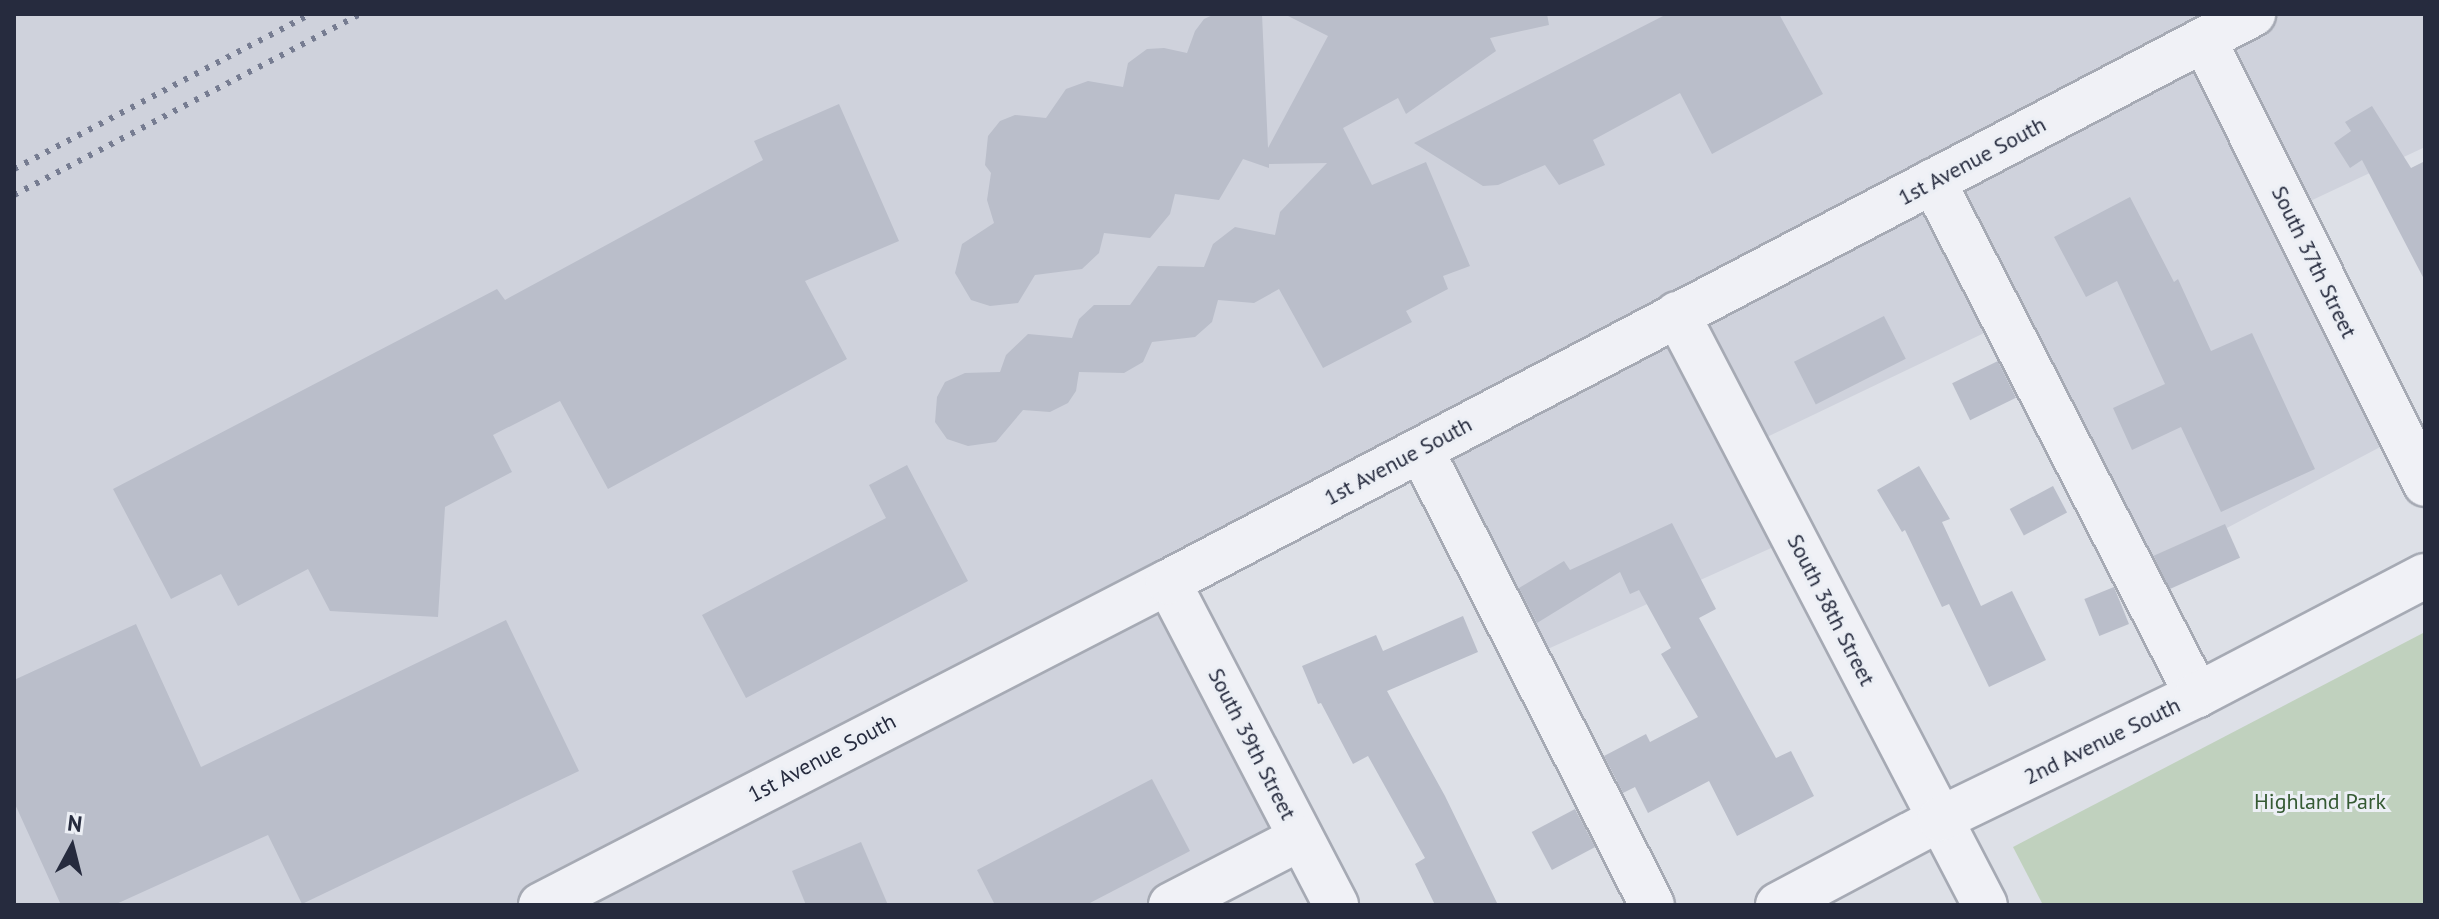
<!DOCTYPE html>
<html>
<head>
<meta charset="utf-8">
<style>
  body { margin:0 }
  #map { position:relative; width:2439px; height:919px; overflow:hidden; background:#dde0e7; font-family:"PT Sans",sans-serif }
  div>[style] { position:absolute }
  .built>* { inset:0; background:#cfd2dc }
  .green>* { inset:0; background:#c0d1be }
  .building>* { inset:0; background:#babeca; transform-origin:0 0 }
  .roads { filter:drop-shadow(2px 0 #a6aab4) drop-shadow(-2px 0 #a6aab4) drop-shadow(0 2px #a6aab4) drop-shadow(0 -2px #a6aab4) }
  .minor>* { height:44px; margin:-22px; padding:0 22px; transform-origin:22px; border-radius:22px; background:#f0f1f6 }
  .rail>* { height:6px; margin-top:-3px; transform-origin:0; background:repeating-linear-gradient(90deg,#767c91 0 4px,transparent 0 12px) }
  span { translate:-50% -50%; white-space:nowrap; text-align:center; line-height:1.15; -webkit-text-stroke:6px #eceff5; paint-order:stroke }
  .street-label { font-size:22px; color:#262b3e }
  .park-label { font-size:22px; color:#355a33 }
  .frame { position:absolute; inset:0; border:16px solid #262b3e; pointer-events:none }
  .north { position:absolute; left:32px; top:807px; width:80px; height:80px; -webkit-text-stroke:6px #eceff5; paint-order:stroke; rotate:7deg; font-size:22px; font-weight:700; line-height:32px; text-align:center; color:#262b3e }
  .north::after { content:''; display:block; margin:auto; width:28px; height:36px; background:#262b3e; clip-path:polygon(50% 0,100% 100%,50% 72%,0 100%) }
</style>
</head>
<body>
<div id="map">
  <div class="built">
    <i style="clip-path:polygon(14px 14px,2425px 14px,2425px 147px,2289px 211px,2401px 436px,2136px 576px,2005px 323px,1746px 447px,1793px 538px,1508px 667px,1421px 450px,1168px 582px,1301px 838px,1172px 905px,14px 905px)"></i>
  </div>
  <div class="green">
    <i style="clip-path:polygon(2425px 632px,2425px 905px,2043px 905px,2013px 847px)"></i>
  </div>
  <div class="building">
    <i style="clip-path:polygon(1215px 14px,1262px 14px,1268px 148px,1328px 36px,1284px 14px,1547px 14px,1549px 25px,1490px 38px,1496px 51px,1406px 114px,1398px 98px,1343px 128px,1372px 185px,1426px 162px,1470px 266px,1443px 276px,1448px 289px,1406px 311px,1412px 322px,1323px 368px,1279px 289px,1254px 303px,1218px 300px,1212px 322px,1195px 337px,1152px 342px,1143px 362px,1124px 373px,1079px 372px,1076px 391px,1068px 403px,1050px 412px,1023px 410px,996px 442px,968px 446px,947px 439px,935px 422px,937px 397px,945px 382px,965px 373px,1000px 372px,1006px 355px,1028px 334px,1072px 338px,1079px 319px,1094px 305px,1130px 305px,1158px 266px,1204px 267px,1213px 244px,1235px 227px,1275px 235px,1280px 212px,1327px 163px,1269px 164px,1269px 168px,1243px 159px,1219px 200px,1175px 194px,1170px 214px,1150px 238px,1104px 233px,1099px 253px,1082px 269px,1035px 275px,1018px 303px,990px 306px,971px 300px,955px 273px,962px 244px,994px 223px,987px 200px,991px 173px,985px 165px,988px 136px,1000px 121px,1015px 115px,1046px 118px,1066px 89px,1088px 81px,1123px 87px,1128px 63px,1147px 49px,1164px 48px,1187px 53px,1195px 31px,1204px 19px)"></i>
    <i style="clip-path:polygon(1667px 14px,1779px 14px,1823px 94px,1712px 154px,1680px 93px,1593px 140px,1605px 165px,1559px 185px,1545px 165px,1498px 185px,1483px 186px,1414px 143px)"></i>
    <i style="clip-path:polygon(839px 104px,899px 241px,805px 281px,847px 359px,608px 489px,560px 401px,493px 435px,512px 472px,445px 507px,438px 617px,330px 611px,308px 569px,238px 606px,221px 574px,171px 599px,113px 489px,497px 289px,505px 300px,763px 160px,754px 141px)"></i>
    <i style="clip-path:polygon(2372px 106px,2411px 168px,2425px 161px,2425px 281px,2362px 160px,2350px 168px,2334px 143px,2351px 131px,2345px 122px)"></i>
    <i style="clip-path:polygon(2130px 197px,2174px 282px,2178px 279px,2211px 351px,2252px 333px,2315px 469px,2221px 512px,2181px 427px,2132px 450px,2113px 408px,2165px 384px,2117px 281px,2086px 297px,2054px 237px)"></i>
    <i style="left:1884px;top:316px;width:48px;height:101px;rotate:63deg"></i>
    <i style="left:1998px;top:361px;width:41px;height:51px;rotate:64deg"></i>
    <i style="clip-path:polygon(907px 465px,968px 581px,746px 698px,702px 615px,886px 518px,869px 485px)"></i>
    <i style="clip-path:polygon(1919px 466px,1950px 519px,1942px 522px,1981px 606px,2012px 591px,2046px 660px,1989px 687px,1949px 604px,1942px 607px,1905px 530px,1902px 532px,1877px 490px)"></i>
    <i style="left:2053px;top:486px;width:30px;height:49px;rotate:62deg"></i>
    <i style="clip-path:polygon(1672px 523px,1716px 609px,1699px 618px,1776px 758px,1791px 751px,1814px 796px,1737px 836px,1709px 781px,1648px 813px,1635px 787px,1623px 793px,1604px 756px,1646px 734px,1650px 742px,1698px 717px,1661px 654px,1671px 648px,1639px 590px,1630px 594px,1620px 572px,1537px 623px,1519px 588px,1564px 561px,1570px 570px)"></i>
    <i style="left:2225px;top:524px;width:37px;height:78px;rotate:66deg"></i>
    <i style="left:2114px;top:587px;width:40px;height:32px;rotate:68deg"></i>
    <i style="clip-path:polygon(1463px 616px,1478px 652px,1387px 691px,1445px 796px,1498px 905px,1435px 905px,1415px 864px,1425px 858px,1368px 756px,1353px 764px,1321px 703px,1318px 704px,1302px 666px,1376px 635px,1383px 651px)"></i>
    <i style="clip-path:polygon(506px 620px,579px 771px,302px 904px,268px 835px,114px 905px,61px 905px,14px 802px,14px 680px,136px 624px,201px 767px)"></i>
    <i style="clip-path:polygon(1152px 779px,1190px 851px,1086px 905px,995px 905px,977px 870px)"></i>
    <i style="left:1575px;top:809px;width:43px;height:49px;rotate:62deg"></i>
    <i style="clip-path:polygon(861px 842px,888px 905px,806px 905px,792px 871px)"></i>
  </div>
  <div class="roads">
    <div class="minor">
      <i style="left:2204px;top:40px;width:496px;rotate:63.5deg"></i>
      <i style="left:1933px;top:181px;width:578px;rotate:62.81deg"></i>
      <i style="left:1677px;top:314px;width:666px;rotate:62.47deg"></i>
      <i style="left:1421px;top:450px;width:510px;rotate:63.08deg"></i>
      <i style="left:1168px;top:582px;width:364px;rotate:62.5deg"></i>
      <i style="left:541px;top:905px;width:705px;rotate:-27.26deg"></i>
      <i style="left:1168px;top:582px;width:1225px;rotate:-27.63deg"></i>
      <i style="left:1171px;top:905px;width:146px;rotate:-27.3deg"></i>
      <i style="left:1778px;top:905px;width:183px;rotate:-28deg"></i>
      <i style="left:1940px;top:819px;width:285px;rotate:-25.8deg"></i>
      <i style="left:2197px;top:695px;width:257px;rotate:-27.6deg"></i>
    </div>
  </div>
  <div class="rail">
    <i style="left:14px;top:169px;width:334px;rotate:-27.6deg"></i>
    <i style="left:14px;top:195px;width:390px;rotate:-27.6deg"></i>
  </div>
  <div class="street-label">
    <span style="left:1972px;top:161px;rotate:-28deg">1st Avenue South</span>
    <span style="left:2314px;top:262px;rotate:64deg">South 37th Street</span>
    <span style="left:1398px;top:461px;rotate:-28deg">1st Avenue South</span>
    <span style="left:1831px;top:610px;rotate:63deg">South 38th Street</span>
    <span style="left:2102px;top:741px;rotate:-26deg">2nd Avenue South</span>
    <span style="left:1252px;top:744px;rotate:63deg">South 39th Street</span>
    <span style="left:822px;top:758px;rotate:-28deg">1st Avenue South</span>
  </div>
  <div class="park-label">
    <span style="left:2320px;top:802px">Highland Park</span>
  </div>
  <div class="frame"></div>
  <div class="north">N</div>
</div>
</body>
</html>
